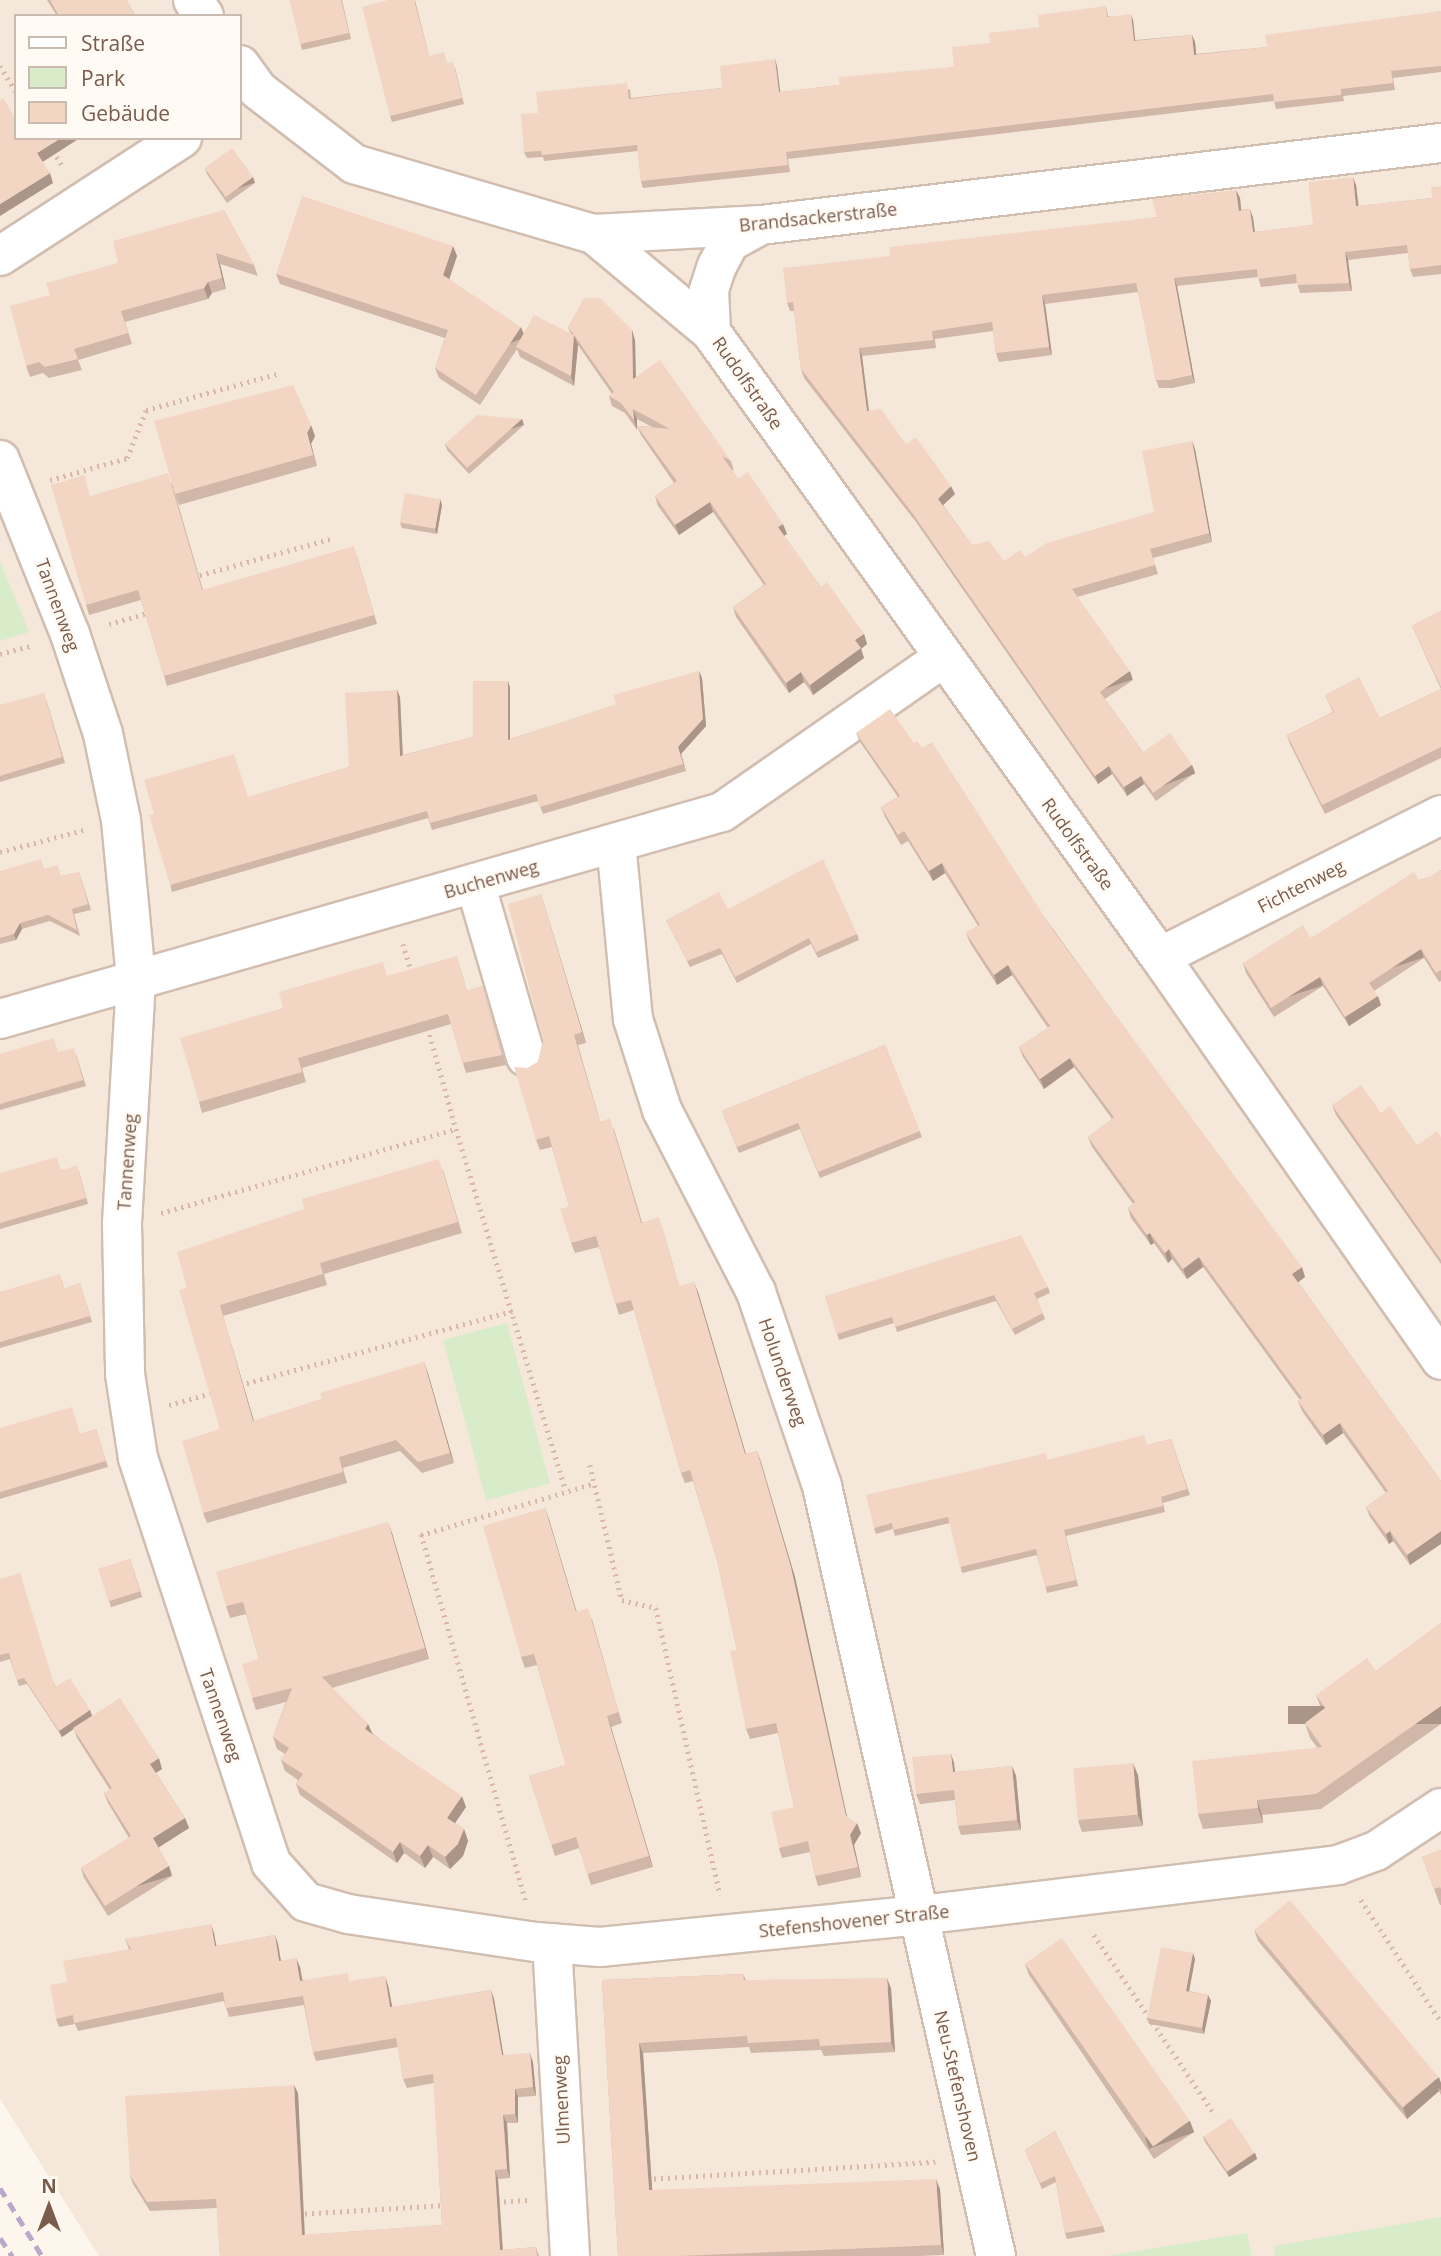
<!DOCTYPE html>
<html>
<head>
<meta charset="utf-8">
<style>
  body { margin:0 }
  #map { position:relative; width:1441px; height:2256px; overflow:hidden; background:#fdf6ec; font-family:"Open Sans",sans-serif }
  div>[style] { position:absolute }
  .residential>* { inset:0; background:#f5e8da }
  .green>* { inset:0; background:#d8ecc9; transform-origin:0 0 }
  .path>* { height:4.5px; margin-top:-2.25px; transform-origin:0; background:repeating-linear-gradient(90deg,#d9b8a5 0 2px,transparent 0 7px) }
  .roads { filter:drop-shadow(2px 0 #d1beb0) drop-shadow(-2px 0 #d1beb0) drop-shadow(0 2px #d1beb0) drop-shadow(0 -2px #d1beb0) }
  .minor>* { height:38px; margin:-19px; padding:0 19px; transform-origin:19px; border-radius:19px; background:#fff }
  .rail>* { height:5px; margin-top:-2.5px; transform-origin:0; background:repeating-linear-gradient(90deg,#b9a8c9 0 10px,transparent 0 17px) }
  .wall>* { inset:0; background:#d1b7a8; transform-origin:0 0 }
  .shaded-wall>* { inset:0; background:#aa9588; transform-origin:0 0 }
  .building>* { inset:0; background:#f3d5c3; transform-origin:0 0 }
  span { translate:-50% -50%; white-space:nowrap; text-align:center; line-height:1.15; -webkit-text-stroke:5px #fffaf3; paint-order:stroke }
  .street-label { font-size:18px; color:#7a5c4d }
  .legend { position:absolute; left:14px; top:14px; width:228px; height:126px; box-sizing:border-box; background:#fffaf3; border:2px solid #cabbb1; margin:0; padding:9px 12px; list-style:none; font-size:21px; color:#7a5c4d }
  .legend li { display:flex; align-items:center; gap:14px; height:35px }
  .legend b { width:35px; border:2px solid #cabbb1 }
  .north { position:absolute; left:14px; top:2172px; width:70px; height:70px; -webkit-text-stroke:5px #fffaf3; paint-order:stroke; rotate:0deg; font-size:19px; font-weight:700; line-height:28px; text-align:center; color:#7a5c4d }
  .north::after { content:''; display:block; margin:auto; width:24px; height:32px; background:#7a5c4d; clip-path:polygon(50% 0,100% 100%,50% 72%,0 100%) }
</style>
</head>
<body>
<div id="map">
  <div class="residential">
    <i style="clip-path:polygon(evenodd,0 0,1441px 0,1441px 2256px,99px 2256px,0 2099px,0 0,16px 16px,240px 16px,240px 138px,16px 138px,16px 16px)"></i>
  </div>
  <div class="green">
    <i style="clip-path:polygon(0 561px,29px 632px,0 641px)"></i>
    <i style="left:507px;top:1323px;width:166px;height:66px;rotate:75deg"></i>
    <i style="clip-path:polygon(1441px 2217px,1441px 2256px,1275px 2256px,1274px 2246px)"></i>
    <i style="clip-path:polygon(1247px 2233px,1252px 2256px,1106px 2256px)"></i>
  </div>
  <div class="path">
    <i style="left:0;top:66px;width:31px;rotate:58deg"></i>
    <i style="left:53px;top:151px;width:19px;rotate:58deg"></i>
    <i style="left:50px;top:480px;width:80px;rotate:-15.9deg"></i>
    <i style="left:127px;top:458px;width:52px;rotate:-68.4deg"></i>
    <i style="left:146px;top:410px;width:139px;rotate:-15.4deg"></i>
    <i style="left:193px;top:577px;width:146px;rotate:-15.5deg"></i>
    <i style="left:109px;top:624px;width:44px;rotate:-15.9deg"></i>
    <i style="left:0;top:654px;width:34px;rotate:-15deg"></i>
    <i style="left:0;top:852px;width:87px;rotate:-14.7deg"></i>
    <i style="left:403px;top:944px;width:30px;rotate:73deg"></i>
    <i style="left:428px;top:1028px;width:105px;rotate:74.5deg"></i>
    <i style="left:161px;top:1213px;width:307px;rotate:-15.9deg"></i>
    <i style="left:456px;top:1129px;width:378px;rotate:73.1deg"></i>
    <i style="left:240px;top:1385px;width:283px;rotate:-15.2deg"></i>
    <i style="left:169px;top:1405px;width:48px;rotate:-15.8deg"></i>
    <i style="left:590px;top:1465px;width:139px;rotate:76.7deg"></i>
    <i style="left:622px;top:1600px;width:35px;rotate:13deg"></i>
    <i style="left:656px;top:1608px;width:294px;rotate:77.4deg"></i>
    <i style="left:525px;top:1900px;width:380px;rotate:-105.9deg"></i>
    <i style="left:421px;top:1535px;width:178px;rotate:-16.6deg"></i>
    <i style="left:1361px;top:1900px;width:146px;rotate:56.7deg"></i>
    <i style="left:1094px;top:1935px;width:217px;rotate:56.1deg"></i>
    <i style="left:647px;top:2179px;width:289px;rotate:-3.4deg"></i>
    <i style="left:497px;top:2202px;width:30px;rotate:-4deg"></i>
    <i style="left:298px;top:2214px;width:148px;rotate:-3.5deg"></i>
  </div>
  <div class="roads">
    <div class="minor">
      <i style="left:193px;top:0;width:19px;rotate:55deg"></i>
      <i style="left:240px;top:65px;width:31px;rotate:54deg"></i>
      <i style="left:258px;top:90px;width:121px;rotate:37.6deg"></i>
      <i style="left:354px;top:164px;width:250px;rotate:16.3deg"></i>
      <i style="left:594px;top:234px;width:167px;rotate:-3.1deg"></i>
      <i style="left:761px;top:225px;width:685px;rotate:-6.88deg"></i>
      <i style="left:594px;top:234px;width:153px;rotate:39.9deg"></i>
      <i style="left:711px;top:332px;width:770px;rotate:54.31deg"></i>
      <i style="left:1160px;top:957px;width:491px;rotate:55.1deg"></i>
      <i style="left:0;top:256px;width:217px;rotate:-33deg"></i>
      <i style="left:711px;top:332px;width:42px;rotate:-92.7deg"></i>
      <i style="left:709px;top:290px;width:25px;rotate:-72deg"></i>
      <i style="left:717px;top:266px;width:27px;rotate:-62deg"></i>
      <i style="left:730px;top:242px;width:35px;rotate:-29deg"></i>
      <i style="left:0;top:460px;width:188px;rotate:68.1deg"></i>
      <i style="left:70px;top:634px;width:105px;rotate:71.7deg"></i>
      <i style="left:103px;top:734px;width:88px;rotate:78.2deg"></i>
      <i style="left:121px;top:820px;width:161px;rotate:84.6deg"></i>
      <i style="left:136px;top:980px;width:245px;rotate:93.3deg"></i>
      <i style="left:122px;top:1225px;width:149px;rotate:88.8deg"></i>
      <i style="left:125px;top:1374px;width:85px;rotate:81.2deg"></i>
      <i style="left:138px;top:1458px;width:426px;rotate:71.8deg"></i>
      <i style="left:271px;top:1863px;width:52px;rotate:48.1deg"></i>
      <i style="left:306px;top:1902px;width:44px;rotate:15.9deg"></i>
      <i style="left:348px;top:1914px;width:190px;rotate:8.5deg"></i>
      <i style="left:536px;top:1942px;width:64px;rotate:4.5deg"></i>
      <i style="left:600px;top:1947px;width:322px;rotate:-5.7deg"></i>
      <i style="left:920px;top:1915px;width:421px;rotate:-6.8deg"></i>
      <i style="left:1338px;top:1865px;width:40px;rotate:-20.2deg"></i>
      <i style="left:1376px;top:1851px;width:78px;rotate:-33.5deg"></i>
      <i style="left:616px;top:843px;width:177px;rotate:84.5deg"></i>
      <i style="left:633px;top:1019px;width:96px;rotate:72.3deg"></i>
      <i style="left:662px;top:1110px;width:205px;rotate:62.7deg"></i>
      <i style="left:756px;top:1292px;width:205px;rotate:71.2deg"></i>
      <i style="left:822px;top:1486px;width:789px;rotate:77.27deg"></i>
      <i style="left:475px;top:883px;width:181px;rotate:73.7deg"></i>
      <i style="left:1160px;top:957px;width:315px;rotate:-26.8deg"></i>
      <i style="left:0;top:1019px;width:751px;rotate:-16deg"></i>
      <i style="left:722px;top:812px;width:269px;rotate:-34.9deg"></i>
      <i style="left:552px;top:1943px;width:314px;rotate:86.7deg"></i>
    </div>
  </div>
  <div class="rail">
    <i style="left:0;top:2188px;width:80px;rotate:58.3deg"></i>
    <i style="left:0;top:2238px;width:22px;rotate:56deg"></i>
  </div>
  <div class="wall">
    <i style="clip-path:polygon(47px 0,126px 0,136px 16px,57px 16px)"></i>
    <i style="clip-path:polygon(290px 0,342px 0,351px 39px,302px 50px)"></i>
    <i style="clip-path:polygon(415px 0,429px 56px,448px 63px,455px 68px,464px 104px,392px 122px,390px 116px)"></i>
    <i style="clip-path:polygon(1106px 6px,1108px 16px,1133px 20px,1135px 40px,1192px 35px,1195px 42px,1196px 54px,1267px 47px,1441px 11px,1441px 72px,1393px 78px,1395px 90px,1343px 96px,1344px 101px,1276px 109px,1274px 101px,788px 159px,790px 172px,643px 188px,641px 181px,638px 151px,544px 161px,543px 157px,527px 158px,524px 152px,538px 113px,630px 89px,631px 98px,722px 88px,775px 59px,777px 66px,780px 92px,840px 85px,954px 67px,990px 43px)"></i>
    <i style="clip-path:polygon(205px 168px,253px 177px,255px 183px,227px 203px,207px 174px)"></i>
    <i style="clip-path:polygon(1356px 185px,1359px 206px,1432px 198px,1441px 186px,1441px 274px,1413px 277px,1410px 269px,1408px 253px,1348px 260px,1352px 291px,1300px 293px,1297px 283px,1261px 287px,1258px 277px,1177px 286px,1195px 383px,1172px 388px,1159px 388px,1156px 380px,1138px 292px,1045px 304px,1052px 355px,999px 362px,996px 353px,993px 331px,935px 339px,936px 348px,862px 356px,869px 411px,906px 444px,955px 494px,943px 505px,972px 545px,1004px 561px,1025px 557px,1154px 512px,1192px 441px,1195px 449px,1212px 542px,1153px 558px,1158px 574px,1077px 597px,1133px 680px,1105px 699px,1143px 752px,1192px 765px,1195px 773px,1156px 801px,1144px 784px,1127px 796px,1112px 774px,1098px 784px,916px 522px,804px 378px,801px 369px,794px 311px,790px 311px,787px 303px,890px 256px,1157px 217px,1236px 190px,1240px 198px,1241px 210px,1250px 209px,1253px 218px,1255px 232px,1313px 225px)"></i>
    <i style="clip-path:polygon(224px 210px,254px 265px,258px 276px,220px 264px,226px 289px,212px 293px,208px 299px,125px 322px,132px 344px,78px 360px,82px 370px,49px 378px,43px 373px,30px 377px,26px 366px,50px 295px,118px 263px)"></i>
    <i style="clip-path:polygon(453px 246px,457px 256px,449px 279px,523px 334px,571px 334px,568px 327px,632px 330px,635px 340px,636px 376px,731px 461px,734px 471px,731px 469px,738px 479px,787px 534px,784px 536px,821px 587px,864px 634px,867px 644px,861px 649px,864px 658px,813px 695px,804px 682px,789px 693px,736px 617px,733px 607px,764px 585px,713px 512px,679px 535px,658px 506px,655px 496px,674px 483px,641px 435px,637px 426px,652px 427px,637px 419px,637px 430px,625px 413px,612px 406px,609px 396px,612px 394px,578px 345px,574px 386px,520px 357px,517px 349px,480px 405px,439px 378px,435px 368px,445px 338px,280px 284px,276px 274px)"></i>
    <i style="clip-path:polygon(522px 419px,524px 425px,469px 474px,447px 450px,445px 444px)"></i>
    <i style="clip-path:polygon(315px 436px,311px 444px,317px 466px,179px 505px,175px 494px)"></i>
    <i style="clip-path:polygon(172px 483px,203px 590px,357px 556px,377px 624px,167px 686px,141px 600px,89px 615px,86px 605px,91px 496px)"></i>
    <i style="clip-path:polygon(440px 499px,442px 505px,437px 534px,402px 528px,400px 523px)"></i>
    <i style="clip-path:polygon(1441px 611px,1441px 758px,1325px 814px,1290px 744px,1287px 735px,1333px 712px,1325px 695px,1380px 718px,1441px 689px,1412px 626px)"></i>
    <i style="clip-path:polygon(702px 678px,706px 726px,681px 754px,686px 771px,543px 814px,538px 801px,432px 830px,428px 818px,172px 892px,154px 814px,249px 797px,349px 767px,397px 690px,400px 697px,403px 755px,473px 737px,508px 681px,510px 688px,510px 739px)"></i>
    <i style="clip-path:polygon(46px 699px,65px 763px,0 782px,0 705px)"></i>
    <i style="clip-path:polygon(856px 733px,914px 743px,922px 748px,1305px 1277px,1298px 1282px,1441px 1481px,1410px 1565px,1393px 1541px,1389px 1544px,1370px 1517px,1366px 1507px,1386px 1493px,1343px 1433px,1326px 1445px,1302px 1411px,1298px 1401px,1300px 1400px,1203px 1267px,1187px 1279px,1172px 1259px,1168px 1263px,1154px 1243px,1151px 1245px,1131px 1218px,1128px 1208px,1133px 1204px,1092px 1147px,1088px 1137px,1112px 1119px,1074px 1067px,1044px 1089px,1023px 1057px,1019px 1047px,1048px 1028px,1012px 975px,997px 985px,970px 943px,966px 933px,978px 926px,945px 873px,933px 881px,908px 841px,901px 845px,885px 817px,881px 807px,898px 797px,860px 742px)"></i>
    <i style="clip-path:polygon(1441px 870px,1441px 981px,1439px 982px,1424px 958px,1374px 991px,1381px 1005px,1349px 1026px,1323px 986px,1274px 1017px,1246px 973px,1243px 963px,1311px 938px,1419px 880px,1430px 877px)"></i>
    <i style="clip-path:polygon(0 871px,62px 876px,79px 872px,91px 910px,74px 914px,80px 936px,50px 921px,22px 929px,16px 940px,0 944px)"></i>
    <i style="clip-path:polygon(541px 894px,586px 1043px,578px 1045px,600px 1121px,614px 1129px,642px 1222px,662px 1227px,679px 1286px,698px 1292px,746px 1454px,757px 1451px,761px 1461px,795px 1577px,847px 1817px,861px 1833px,854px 1845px,861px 1877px,818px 1886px,815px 1876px,810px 1852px,782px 1858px,779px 1848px,794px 1807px,778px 1733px,750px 1739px,746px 1729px,737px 1650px,717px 1560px,693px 1481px,685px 1483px,681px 1473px,634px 1310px,619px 1315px,599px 1247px,575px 1253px,571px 1243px,569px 1206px,552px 1147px,540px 1150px,536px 1140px,528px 1068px,538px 1062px,543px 1041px)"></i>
    <i style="clip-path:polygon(728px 909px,857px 934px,859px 940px,818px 958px,811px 944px,737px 983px,722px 954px,690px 967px,666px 920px)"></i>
    <i style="clip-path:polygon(460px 967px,467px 991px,482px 986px,506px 1065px,466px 1073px,451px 1024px,302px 1068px,306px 1082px,202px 1113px,199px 1102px,283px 1008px,388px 976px)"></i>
    <i style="clip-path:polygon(885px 1045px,922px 1137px,820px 1178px,800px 1129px,739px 1153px,722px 1111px)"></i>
    <i style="clip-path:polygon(58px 1052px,76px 1054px,86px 1086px,0 1110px,0 1054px)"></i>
    <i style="clip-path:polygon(1332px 1105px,1381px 1113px,1417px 1145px,1441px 1137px,1441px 1264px,1336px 1115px)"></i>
    <i style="clip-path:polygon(61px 1170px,79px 1171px,88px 1204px,0 1229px,0 1173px)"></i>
    <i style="clip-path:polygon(443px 1170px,462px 1233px,324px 1274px,327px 1285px,223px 1316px,254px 1421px,322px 1399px,424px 1362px,454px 1463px,422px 1473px,400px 1451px,343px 1468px,347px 1483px,207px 1523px,203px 1513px,220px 1429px,187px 1288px)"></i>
    <i style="clip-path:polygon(62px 1280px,64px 1289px,80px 1283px,92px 1322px,0 1348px,0 1292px)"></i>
    <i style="clip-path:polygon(1048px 1287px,1050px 1293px,1037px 1299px,1045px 1319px,1015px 1335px,996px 1301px,897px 1332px,894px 1323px,839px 1340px,825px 1296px)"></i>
    <i style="clip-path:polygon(0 1428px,80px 1434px,96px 1429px,108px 1467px,0 1499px)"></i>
    <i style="clip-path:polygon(1171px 1439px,1190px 1495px,1163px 1503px,1165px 1512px,1066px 1536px,1078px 1586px,1047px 1593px,1037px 1555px,962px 1573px,950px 1523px,895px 1536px,893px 1529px,876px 1534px,874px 1528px,1048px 1460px,1147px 1445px)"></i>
    <i style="clip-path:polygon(545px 1508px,576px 1612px,592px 1619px,602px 1654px,622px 1723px,611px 1727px,653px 1867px,591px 1885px,579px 1848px,555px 1856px,529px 1776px,566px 1765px,537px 1665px,525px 1668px,521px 1657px)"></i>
    <i style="clip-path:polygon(392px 1533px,429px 1659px,332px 1688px,368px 1724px,372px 1733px,466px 1807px,455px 1823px,464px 1829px,468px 1841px,463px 1856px,450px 1869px,433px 1857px,425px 1868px,404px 1853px,397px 1863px,300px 1795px,296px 1784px,298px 1780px,285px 1771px,281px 1760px,285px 1754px,277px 1749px,273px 1737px,286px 1702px,256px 1710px,252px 1698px,259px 1659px,246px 1614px,230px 1618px,226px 1606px)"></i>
    <i style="left:130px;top:1559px;width:40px;height:33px;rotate:72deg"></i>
    <i style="clip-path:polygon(0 1579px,56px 1687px,90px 1710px,92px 1716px,162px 1769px,156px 1773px,185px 1818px,189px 1828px,158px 1848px,169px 1866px,172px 1876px,108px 1916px,84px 1878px,81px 1868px,129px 1838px,108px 1803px,104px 1793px,110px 1790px,77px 1738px,74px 1729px,62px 1737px,27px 1684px,19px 1686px,10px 1659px,0 1662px)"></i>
    <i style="clip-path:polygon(1441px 1623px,1441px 1724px,1321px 1809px,1262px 1815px,1263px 1823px,1203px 1829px,1198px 1814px,1317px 1747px,1310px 1738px,1305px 1723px,1322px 1711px,1316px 1695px,1376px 1671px)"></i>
    <i style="clip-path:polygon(951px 1754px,954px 1763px,955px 1772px,1012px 1766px,1016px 1776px,1021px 1830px,961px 1835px,958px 1826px,955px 1800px,920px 1804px,916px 1794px)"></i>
    <i style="clip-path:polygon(1138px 1775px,1143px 1826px,1082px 1832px,1078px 1821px)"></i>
    <i style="clip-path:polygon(1441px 1850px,1441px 1905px,1440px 1905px,1422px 1857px)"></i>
    <i style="clip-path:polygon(1254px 1930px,1441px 2083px,1441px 2095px,1439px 2091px,1407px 2119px,1258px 1941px)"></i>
    <i style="clip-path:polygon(214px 1933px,216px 1946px,275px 1935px,278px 1944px,281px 1960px,300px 1967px,302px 1980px,351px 1981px,388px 1985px,392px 2007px,491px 1990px,494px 1999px,503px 2055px,533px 2062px,536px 2096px,518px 2097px,518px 2123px,507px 2123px,510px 2178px,498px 2179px,503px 2250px,536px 2247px,539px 2256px,220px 2256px,217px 2208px,150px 2211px,133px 2184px,130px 2175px,298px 2093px,305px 2235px,442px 2225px,434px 2083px,407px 2088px,403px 2079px,398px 2047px,316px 2061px,313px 2052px,304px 2005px,229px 2017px,224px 2001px,78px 2031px,75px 2024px,59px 2027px,56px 2019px,67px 1982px,129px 1949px,125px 1939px)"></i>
    <i style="clip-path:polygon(1193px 1953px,1195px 1959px,1189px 1991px,1208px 1995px,1211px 2001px,1204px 2034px,1149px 2024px,1147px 2018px)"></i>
    <i style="clip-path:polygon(1025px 1964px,1190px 2121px,1194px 2132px,1154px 2159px,1029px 1975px)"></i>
    <i style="clip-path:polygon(743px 1974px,746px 1980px,891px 1988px,895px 2052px,824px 2056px,821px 2050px,751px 2053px,749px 2047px,643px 2053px,652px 2190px,940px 2189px,944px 2255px,918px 2256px,618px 2256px,602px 1980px)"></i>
    <i style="clip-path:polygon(1055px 2131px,1103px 2226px,1105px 2232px,1067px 2239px,1065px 2233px,1056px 2182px,1042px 2189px,1025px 2150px)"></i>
    <i style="clip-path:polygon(1203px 2136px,1255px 2153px,1257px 2159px,1229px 2177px,1205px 2142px)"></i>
  </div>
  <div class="shaded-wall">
    <i style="clip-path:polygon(1131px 14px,1133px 20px,1136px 47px,1134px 41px)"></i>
    <i style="clip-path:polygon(1192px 35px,1195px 42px,1197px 61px,1194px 55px)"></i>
    <i style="clip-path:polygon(775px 59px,777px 66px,781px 98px,779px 92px)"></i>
    <i style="clip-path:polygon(61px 138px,80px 138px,41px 163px,37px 153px)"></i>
    <i style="clip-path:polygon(50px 173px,53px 183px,0 216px,0 204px)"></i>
    <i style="left:253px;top:177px;width:6px;height:34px;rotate:72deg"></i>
    <i style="clip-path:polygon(1353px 177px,1356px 185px,1359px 215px,1356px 206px)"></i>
    <i style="clip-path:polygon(1236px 190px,1240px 198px,1242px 219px,1239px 211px)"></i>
    <i style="clip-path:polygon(1250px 209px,1253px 218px,1256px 241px,1253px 232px)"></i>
    <i style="clip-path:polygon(453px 246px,457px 256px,447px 286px,443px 275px)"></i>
    <i style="clip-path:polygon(1345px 252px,1348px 260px,1352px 291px,1349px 283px)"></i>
    <i style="clip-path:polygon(216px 253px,220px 264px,226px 289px,222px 278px)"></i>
    <i style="clip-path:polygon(1174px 278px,1177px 286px,1195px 383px,1192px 375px)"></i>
    <i style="clip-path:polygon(208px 282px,212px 293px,208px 299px,204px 288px)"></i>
    <i style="clip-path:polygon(1042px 295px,1045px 304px,1052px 355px,1049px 347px)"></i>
    <i style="left:521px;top:327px;width:11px;height:82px;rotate:68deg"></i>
    <i style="clip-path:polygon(632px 330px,635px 340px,636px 389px,633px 379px)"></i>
    <i style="clip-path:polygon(574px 335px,578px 345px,574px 386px,571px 376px)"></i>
    <i style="clip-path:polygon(859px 348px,862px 356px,870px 420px,867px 411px)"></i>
    <i style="clip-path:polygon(633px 409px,637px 419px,637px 430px,634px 420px)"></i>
    <i style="left:522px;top:419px;width:6px;height:74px;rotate:72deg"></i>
    <i style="clip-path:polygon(311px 425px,315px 436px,311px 444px,317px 466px,307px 433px)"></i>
    <i style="clip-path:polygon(1192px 441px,1195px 449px,1212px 542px,1209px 533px)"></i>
    <i style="clip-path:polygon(951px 486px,955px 494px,941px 507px,938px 499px)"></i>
    <i style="clip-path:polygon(440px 499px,442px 505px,437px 534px,435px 529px)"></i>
    <i style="clip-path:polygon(710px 502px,713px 512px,679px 535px,675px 525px)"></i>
    <i style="clip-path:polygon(783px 524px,787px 534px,782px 537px,778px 527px)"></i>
    <i style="clip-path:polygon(864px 634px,867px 644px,861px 649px,864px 658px,813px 695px,810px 685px,855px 640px)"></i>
    <i style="clip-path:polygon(699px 671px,702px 678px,706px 726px,681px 754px,686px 771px,678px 747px)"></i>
    <i style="left:1130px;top:671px;width:9px;height:37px;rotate:72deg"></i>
    <i style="clip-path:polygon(801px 672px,804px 682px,789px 693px,786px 683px)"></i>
    <i style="clip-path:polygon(508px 681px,510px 688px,510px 747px,508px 740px)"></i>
    <i style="clip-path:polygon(397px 690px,400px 697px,403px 763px,400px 756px)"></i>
    <i style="left:1192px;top:765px;width:9px;height:48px;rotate:69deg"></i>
    <i style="clip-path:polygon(1109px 766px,1112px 774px,1098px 784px,1095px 776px)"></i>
    <i style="clip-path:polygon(1141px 776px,1144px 784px,1127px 796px,1124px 787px)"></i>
    <i style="clip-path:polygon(942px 863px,945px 873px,933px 881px,929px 871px)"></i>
    <i style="clip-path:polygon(541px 894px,544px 904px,586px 1043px,582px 1032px)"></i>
    <i style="clip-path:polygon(20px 923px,22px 929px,16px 940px,14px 934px)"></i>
    <i style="left:1421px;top:949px;width:9px;height:62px;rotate:72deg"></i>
    <i style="clip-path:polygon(1008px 965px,1012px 975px,997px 985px,994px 975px)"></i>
    <i style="left:1320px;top:977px;width:9px;height:58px;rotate:72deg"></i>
    <i style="clip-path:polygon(1378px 996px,1381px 1005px,1349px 1026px,1345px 1017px)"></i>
    <i style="clip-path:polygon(1070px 1058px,1074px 1067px,1044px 1089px,1040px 1079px)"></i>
    <i style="left:1150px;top:1233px;width:11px;height:4px;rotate:68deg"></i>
    <i style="clip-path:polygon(1169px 1249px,1172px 1259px,1168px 1263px,1165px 1253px)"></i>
    <i style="clip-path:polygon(1199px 1257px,1203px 1267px,1187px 1279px,1183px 1269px)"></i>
    <i style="clip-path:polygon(1302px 1267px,1305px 1277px,1296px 1284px,1292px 1274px)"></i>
    <i style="clip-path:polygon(694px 1282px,698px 1292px,749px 1465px,745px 1454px)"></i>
    <i style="clip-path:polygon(220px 1305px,223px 1316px,257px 1432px,253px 1421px)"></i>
    <i style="clip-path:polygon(424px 1362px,428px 1373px,454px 1463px,450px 1453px)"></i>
    <i style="clip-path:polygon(1340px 1423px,1343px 1433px,1326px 1445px,1323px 1435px)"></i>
    <i style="clip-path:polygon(757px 1451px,795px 1577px,849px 1826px,846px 1816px)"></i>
    <i style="clip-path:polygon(545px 1508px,549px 1519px,580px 1623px,576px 1612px)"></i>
    <i style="clip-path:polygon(388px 1522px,392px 1533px,429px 1659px,425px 1648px)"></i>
    <i style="clip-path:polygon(1390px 1531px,1393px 1541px,1389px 1544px,1386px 1534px)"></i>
    <i style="clip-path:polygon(1441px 1531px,1441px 1544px,1410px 1565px,1407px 1555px)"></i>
    <i style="left:1441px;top:1706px;width:18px;height:153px;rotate:90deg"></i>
    <i style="clip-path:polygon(90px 1710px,92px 1716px,62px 1737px,59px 1731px)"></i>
    <i style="clip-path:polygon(607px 1716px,611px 1727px,653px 1867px,649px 1856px)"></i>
    <i style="clip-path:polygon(368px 1724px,373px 1735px,365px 1729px)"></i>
    <i style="clip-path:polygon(951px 1754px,954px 1763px,956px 1782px,953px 1772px)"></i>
    <i style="clip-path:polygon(159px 1758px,162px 1769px,154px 1774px,150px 1764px)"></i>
    <i style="clip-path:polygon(1133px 1763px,1138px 1775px,1143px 1826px,1138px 1815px)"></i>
    <i style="clip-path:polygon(1012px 1766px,1016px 1776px,1021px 1830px,1017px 1820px)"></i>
    <i style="clip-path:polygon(462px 1796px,466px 1807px,451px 1829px,447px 1818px)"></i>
    <i style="clip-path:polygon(1257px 1800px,1262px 1815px,1263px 1823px,1258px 1808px)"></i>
    <i style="clip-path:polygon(185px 1818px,189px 1828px,156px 1849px,153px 1838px)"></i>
    <i style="clip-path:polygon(857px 1823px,861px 1833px,854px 1845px,861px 1877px,858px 1867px,850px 1835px)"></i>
    <i style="clip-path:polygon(464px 1829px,468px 1841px,463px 1856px,450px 1869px,445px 1857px)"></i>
    <i style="clip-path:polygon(400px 1842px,404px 1853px,397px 1863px,393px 1852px)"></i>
    <i style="clip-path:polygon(428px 1845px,433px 1857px,425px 1868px,420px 1856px)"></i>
    <i style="left:169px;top:1866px;width:10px;height:75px;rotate:73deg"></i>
    <i style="clip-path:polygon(211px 1924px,214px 1933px,218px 1955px,215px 1946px)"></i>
    <i style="clip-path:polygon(275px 1935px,278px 1944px,282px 1969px,279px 1961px)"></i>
    <i style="clip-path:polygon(1193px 1953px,1195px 1959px,1188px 1997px,1186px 1991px)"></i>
    <i style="clip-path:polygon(296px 1958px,300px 1967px,304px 1989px,300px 1981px)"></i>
    <i style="clip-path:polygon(385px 1976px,388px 1985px,394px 2016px,390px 2007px)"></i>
    <i style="clip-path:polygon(887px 1978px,891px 1988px,895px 2052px,891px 2042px)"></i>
    <i style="clip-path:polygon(491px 1990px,494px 1999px,505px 2064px,502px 2055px)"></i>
    <i style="clip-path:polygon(1208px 1995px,1211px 2001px,1204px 2034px,1202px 2028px)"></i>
    <i style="clip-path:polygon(639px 2043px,643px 2053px,653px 2201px,649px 2190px)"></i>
    <i style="clip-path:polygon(530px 2053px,533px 2062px,536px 2096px,533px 2087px)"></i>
    <i style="clip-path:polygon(1439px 2077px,1441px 2083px,1441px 2090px,1438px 2088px,1439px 2091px,1407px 2119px,1403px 2108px)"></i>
    <i style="clip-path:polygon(294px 2085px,298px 2093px,305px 2244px,302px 2235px)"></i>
    <i style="clip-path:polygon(515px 2089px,518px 2097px,518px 2123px,515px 2114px)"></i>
    <i style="clip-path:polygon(503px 2115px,507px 2123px,510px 2178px,507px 2169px)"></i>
    <i style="left:1190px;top:2121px;width:12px;height:48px;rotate:70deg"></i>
    <i style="clip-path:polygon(1255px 2153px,1257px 2159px,1229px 2177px,1227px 2172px)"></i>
    <i style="clip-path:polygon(495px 2170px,498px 2179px,503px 2256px,500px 2250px)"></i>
    <i style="clip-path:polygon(936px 2179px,940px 2189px,944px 2255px,941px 2245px)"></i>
  </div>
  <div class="building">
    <i style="clip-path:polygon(50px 0,126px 0,136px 16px,59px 16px)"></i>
    <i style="clip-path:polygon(290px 0,341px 0,349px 33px,300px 44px)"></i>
    <i style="clip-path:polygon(388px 0,414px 0,429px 56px,444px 52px,447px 63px,453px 62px,462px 98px,390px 116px,362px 7px)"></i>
    <i style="clip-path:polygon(1106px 6px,1107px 17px,1131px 14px,1134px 41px,1192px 35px,1194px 55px,1267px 47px,1265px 35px,1441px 11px,1441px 66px,1391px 71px,1393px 83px,1341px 89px,1341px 95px,1274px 102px,1273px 94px,786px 152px,788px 165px,641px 181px,637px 145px,542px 155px,541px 151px,524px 152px,521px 114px,538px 113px,536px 92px,627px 83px,629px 99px,722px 88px,720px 66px,775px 59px,779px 92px,840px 85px,838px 77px,954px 67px,952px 47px,990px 43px,989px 33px,1039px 27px,1038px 15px)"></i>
    <i style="clip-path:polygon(3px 98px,16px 119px,16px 138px,61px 138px,37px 153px,50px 173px,0 204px,0 100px)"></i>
    <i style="left:232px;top:148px;width:36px;height:34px;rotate:54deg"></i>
    <i style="clip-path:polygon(1353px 177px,1356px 206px,1432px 198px,1431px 187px,1441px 186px,1441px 265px,1410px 269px,1407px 245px,1345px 252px,1349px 283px,1297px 285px,1296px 274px,1258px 279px,1257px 269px,1174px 278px,1192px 375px,1169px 380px,1156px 380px,1136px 283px,1042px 295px,1049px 347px,996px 353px,992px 322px,932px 331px,933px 340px,859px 348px,867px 411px,881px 409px,906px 444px,916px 437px,951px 486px,938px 499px,972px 545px,989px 541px,1004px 561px,1020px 550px,1025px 557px,1047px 543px,1154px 512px,1142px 451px,1192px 441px,1209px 533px,1150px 549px,1155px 565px,1072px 589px,1130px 671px,1100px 692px,1143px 752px,1170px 733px,1192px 765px,1153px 793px,1141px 776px,1124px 787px,1109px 766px,1095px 776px,913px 514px,801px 369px,793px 302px,787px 303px,783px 268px,890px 256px,889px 247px,1157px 217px,1152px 199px,1236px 190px,1239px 211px,1250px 209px,1253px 232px,1313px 225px,1308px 182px)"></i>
    <i style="clip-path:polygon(302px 196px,453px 246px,443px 275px,521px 327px,476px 395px,435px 368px,448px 330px,276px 274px)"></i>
    <i style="clip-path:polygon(224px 210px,254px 265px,216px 253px,222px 278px,208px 282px,204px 288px,121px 311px,128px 333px,74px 349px,78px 359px,45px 367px,39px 362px,26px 366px,10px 306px,50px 295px,46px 283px,118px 263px,113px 241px)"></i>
    <i style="clip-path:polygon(584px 298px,600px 298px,632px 330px,633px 379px,660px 360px,731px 461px,722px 456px,738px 479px,748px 472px,783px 524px,778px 527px,821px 587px,827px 582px,864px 634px,855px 640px,861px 648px,810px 685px,801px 672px,786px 683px,733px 607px,766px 584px,710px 502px,675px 525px,655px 496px,677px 481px,637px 426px,670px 429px,633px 409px,634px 420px,621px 403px,609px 396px,614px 392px,574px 335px,571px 376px,516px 347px,534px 315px,574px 335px,568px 327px)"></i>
    <i style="clip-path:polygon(293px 385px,311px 425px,307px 433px,313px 455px,175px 494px,154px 421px)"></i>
    <i style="clip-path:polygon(477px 415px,522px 419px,467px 468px,445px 444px)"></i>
    <i style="clip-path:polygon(168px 473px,202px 590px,354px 546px,374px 615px,164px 676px,138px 590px,86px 605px,51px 485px,84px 475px,90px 496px)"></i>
    <i style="left:405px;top:493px;width:36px;height:30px;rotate:10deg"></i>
    <i style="clip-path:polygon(1441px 611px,1441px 687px,1412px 626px)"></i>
    <i style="clip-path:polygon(699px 671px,703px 719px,678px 747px,683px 764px,540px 807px,536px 794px,430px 823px,427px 811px,170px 885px,149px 815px,154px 814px,144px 780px,234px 754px,248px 797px,349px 767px,345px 693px,397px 690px,400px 756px,473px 737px,473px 681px,508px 681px,508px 740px,616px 704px,613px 695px)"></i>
    <i style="clip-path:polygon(1359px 677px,1380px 718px,1441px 689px,1441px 747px,1322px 805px,1287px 735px,1334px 712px,1325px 695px)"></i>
    <i style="clip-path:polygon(44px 693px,62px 757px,0 776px,0 705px)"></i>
    <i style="clip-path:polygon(890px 709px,914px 743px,917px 741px,922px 748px,932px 742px,1055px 933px,1302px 1267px,1292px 1274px,1441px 1481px,1441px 1531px,1407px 1555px,1390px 1531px,1386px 1534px,1366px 1507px,1388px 1491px,1340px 1423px,1323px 1435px,1298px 1401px,1302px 1398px,1199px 1257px,1183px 1269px,1169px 1249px,1165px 1253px,1150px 1233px,1147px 1235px,1128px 1208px,1135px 1202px,1088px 1137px,1114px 1117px,1070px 1058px,1040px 1079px,1019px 1047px,1050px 1026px,1008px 965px,994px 975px,966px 933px,980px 925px,942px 863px,929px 871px,904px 831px,898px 835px,881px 807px,900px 796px,856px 733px)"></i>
    <i style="clip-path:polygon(41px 859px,44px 869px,58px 865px,61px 876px,79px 872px,88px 904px,72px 909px,77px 930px,48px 915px,20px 923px,14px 934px,0 938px,0 871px)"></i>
    <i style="clip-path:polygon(823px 859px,857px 934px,816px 952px,809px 938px,735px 977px,720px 948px,687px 961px,666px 920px,719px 892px,728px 909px)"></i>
    <i style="clip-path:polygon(1441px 870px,1441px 970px,1436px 973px,1421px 949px,1369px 983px,1378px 996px,1345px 1017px,1320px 977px,1271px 1008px,1243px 963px,1303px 925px,1311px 938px,1414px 872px,1419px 880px,1430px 877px)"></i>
    <i style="clip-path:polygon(541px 894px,582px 1032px,574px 1035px,600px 1122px,610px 1118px,641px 1223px,659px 1217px,679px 1286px,694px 1282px,745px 1454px,757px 1451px,791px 1567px,846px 1816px,857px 1823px,850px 1835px,858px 1867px,815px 1876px,808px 1841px,779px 1848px,771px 1812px,794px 1807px,776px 1723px,746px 1729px,730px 1651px,737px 1650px,717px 1560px,690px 1470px,681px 1473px,631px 1300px,615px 1304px,596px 1236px,571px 1243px,560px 1209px,569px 1206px,549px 1136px,536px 1140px,514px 1067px,528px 1068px,538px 1062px,543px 1041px,508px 904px)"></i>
    <i style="clip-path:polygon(457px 956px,467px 991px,482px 986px,502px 1055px,462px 1063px,448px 1014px,298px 1058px,302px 1072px,199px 1102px,180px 1038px,283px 1008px,279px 992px,383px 962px,387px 976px)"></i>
    <i style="clip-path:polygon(54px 1038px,58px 1052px,74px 1048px,83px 1080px,0 1104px,0 1054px)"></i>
    <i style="clip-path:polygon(885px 1045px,920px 1131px,818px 1172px,798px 1123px,737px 1147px,722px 1111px)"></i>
    <i style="clip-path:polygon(1361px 1085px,1381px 1113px,1390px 1106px,1417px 1145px,1437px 1131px,1441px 1137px,1441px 1260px,1332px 1105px)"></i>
    <i style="clip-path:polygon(57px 1157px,61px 1171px,77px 1165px,86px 1198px,0 1223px,0 1173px)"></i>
    <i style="clip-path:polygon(439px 1159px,458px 1222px,320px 1263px,323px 1274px,220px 1305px,253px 1421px,322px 1399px,320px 1393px,424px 1362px,450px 1453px,418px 1462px,396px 1440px,339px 1457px,343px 1472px,203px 1513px,182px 1441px,220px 1429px,179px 1290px,187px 1288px,177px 1252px,304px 1209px,302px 1199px)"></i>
    <i style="clip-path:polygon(1021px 1235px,1048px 1287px,1034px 1293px,1043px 1313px,1012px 1329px,994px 1295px,895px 1327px,892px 1317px,837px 1334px,825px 1296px)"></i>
    <i style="clip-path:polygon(60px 1274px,64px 1289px,80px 1283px,90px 1316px,0 1342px,0 1292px)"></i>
    <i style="clip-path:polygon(72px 1407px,80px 1434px,96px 1429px,106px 1461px,0 1492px,0 1428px)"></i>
    <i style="clip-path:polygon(1144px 1435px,1147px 1445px,1171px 1439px,1187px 1489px,1161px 1497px,1163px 1506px,1064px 1530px,1076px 1580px,1045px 1587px,1036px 1549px,960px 1567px,948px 1517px,893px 1530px,892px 1523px,874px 1528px,866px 1495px,1046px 1453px,1047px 1460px)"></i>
    <i style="clip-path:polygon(545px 1508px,576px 1612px,588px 1608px,598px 1643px,619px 1712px,607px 1716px,649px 1856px,587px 1874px,576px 1837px,551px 1845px,529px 1776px,566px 1765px,534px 1654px,521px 1657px,483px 1526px)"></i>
    <i style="clip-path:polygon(388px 1522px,425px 1648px,322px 1677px,368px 1724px,365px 1729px,462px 1796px,447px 1818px,464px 1829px,458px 1844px,445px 1857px,428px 1845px,420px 1856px,400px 1842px,393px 1852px,296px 1784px,303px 1774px,281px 1760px,289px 1748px,273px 1737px,292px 1688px,252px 1698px,242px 1664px,259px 1659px,243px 1602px,226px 1606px,216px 1572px)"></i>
    <i style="left:130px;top:1559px;width:34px;height:33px;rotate:73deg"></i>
    <i style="clip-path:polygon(20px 1573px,55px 1687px,70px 1678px,90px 1710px,59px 1731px,24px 1678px,17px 1680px,9px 1653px,0 1655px,0 1579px)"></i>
    <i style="clip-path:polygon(1441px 1623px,1441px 1706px,1316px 1794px,1257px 1800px,1258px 1808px,1198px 1814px,1192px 1761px,1322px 1747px,1305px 1723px,1325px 1708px,1316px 1695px,1367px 1658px,1376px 1671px)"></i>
    <i style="clip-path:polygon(120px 1698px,159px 1758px,150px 1764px,185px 1818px,153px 1838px,169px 1866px,105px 1906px,81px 1868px,131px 1836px,104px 1793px,112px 1788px,73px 1728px)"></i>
    <i style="clip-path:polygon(951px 1754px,953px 1772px,1012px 1766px,1017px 1820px,958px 1826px,954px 1790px,916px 1794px,912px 1757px)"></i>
    <i style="left:1133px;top:1763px;width:52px;height:60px;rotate:85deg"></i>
    <i style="clip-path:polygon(1441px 1850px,1441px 1889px,1440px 1887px,1434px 1889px,1422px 1857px)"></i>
    <i style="left:1290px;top:1900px;width:231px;height:47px;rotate:50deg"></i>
    <i style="clip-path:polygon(211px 1924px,215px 1946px,275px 1935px,279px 1961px,296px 1958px,300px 1981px,348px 1973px,349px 1981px,385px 1976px,390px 2007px,491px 1990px,502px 2055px,530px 2053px,533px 2087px,515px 2089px,515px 2114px,503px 2115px,507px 2169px,495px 2170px,500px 2250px,536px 2247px,537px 2256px,220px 2256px,216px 2199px,147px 2202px,130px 2175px,125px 2096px,294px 2085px,302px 2235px,442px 2225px,433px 2074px,403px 2079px,396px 2038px,313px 2052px,303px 1996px,226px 2008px,223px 1992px,74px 2023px,73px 2015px,56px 2019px,50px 1985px,67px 1982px,63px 1961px,131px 1949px,125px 1939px)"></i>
    <i style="left:1062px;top:1938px;width:223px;height:45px;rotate:55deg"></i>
    <i style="clip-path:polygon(1161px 1947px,1193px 1953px,1186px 1991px,1208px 1995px,1202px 2028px,1147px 2018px)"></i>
    <i style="clip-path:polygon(743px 1974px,744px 1980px,887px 1978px,891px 2042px,820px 2046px,819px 2039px,748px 2043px,747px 2036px,639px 2043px,649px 2190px,936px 2179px,941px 2245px,679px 2256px,618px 2256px,602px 1980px)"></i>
    <i style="left:1231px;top:2118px;width:42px;height:33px;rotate:56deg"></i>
    <i style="clip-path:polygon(1055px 2131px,1103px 2226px,1065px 2233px,1055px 2176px,1040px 2183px,1025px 2150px)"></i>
  </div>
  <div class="street-label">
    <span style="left:818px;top:217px;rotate:-6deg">Brandsackerstraße</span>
    <span style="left:748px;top:383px;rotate:55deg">Rudolfstraße</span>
    <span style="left:58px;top:605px;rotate:70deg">Tannenweg</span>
    <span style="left:1078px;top:844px;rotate:54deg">Rudolfstraße</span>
    <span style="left:491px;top:879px;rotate:-16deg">Buchenweg</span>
    <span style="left:1301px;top:886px;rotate:-27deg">Fichtenweg</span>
    <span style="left:127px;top:1162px;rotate:-86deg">Tannenweg</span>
    <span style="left:783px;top:1372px;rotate:71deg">Holunderweg</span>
    <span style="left:221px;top:1715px;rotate:71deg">Tannenweg</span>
    <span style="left:854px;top:1921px;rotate:-6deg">Stefenshovener Straße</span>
    <span style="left:958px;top:2086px;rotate:77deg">Neu-Stefenshoven</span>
    <span style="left:561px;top:2100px;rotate:-93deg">Ulmenweg</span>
  </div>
  <ul class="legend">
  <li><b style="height:9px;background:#fff"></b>Straße</li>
  <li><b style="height:19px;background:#d8ecc9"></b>Park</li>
  <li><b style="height:19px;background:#f3d5c3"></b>Gebäude</li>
  </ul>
  <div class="north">N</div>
</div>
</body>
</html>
